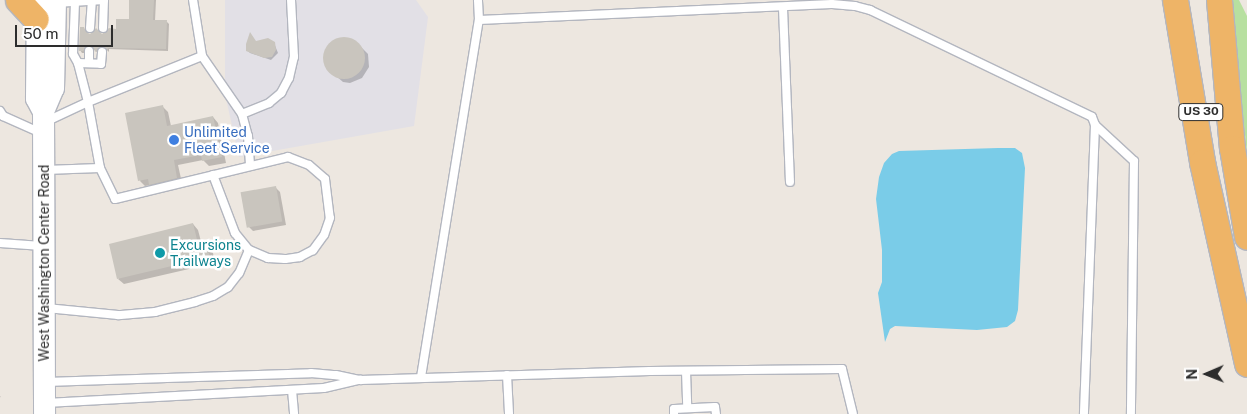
<!DOCTYPE html>
<html>
<head>
<meta charset="utf-8">
<style>
  body { margin:0 }
  #map { position:relative; width:1247px; height:414px; overflow:hidden; background:#ede7e0; font-family:"Public Sans",sans-serif }
  div>[style] { position:absolute }
  .industrial>* { inset:0; background:#e2e0e6 }
  .green>* { inset:0; background:#b7e0a0 }
  .water>* { inset:0; background:#7acce8 }
  .shadow>* { inset:0; background:#0003; transform-origin:0 0 }
  .building>* { inset:0; background:#c9c5be; transform-origin:0 0 }
  .round { border-radius:50% }
  .roads { filter:drop-shadow(1px 0 #b3b6bf) drop-shadow(-1px 0 #b3b6bf) drop-shadow(0 1px #b3b6bf) drop-shadow(0 -1px #b3b6bf) }
  .service>* { height:8px; margin:-4px; padding:0 4px; transform-origin:4px; border-radius:4px; background:#fff }
  .secondary>* { height:21px; margin:-10.5px; padding:0 10.5px; transform-origin:10.5px; border-radius:10.5px; background:#fff }
  .trunk>* { height:25px; margin:-12.5px; padding:0 12.5px; transform-origin:12.5px; border-radius:12.5px; background:#eeb467 }
  .dots>* { width:14px; height:14px; translate:-50% -50%; box-sizing:border-box; border:2px solid #fff; border-radius:50% }
  span { translate:-50% -50%; white-space:nowrap; text-align:center; line-height:1.15; -webkit-text-stroke:5px #fff; paint-order:stroke }
  .shield-label span { padding:1px 4px; background:#fff; border:1px solid; border-radius:4px; -webkit-text-stroke-width:0 }
  .shield-label { font-size:12px; color:#2d2d2d; font-weight:700 }
  .shop-label { font-size:14px; color:#366cbe }
  .left { translate:0 -50%; text-align:left }
  .culture-label { font-size:14px; color:#0d838f }
  .street-label { font-size:14px; color:#2d2d2d }
  .north { position:absolute; left:1182px; top:349px; width:50px; height:50px; -webkit-text-stroke:4px #fff; paint-order:stroke; rotate:269deg; font-size:14px; font-weight:700; line-height:20px; text-align:center; color:#2d2d2d }
  .north::after { content:''; display:block; margin:auto; width:18px; height:22px; background:#2d2d2d; clip-path:polygon(50% 0,100% 100%,50% 72%,0 100%) }
  .scale { position:absolute; left:15px; top:25px; width:98px; height:22px; box-sizing:border-box; border:2px solid #2d2d2d; border-top:0; padding-left:6px; font-size:15px; line-height:18px; white-space:nowrap; color:#2d2d2d; -webkit-text-stroke:4px #fff; paint-order:stroke }
</style>
</head>
<body>
<div id="map">
  <div class="industrial">
    <i style="clip-path:polygon(225px 0,416px 0,428px 17px,414px 126px,239px 157px,225px 94px)"></i>
  </div>
  <div class="green">
    <i style="clip-path:polygon(1231px 0,1239px 0,1247px 16px,1247px 154px)"></i>
  </div>
  <div class="water">
    <i style="clip-path:polygon(998px 148px,1015px 148px,1022px 153px,1025px 168px,1018px 310px,1015px 321px,1007px 327px,977px 330px,895px 326px,890px 329px,885px 342px,878px 293px,882px 282px,882px 250px,876px 199px,879px 177px,884px 163px,892px 154px,899px 151px)"></i>
  </div>
  <div class="shadow">
    <i style="clip-path:polygon(131px 0,156px 0,155px 21px,167px 22px,169px 24px,168px 51px,109px 49px,109px 52px,105px 48px,98px 53px,91px 47px,86px 53px,82px 53px,80px 50px,84px 29px,88px 34px,103px 35px,117px 30px,130px 21px)"></i>
    <i style="clip-path:polygon(341px 38px,354px 40px,368px 54px,369px 67px,362px 78px,350px 83px,343px 82px,328px 69px,324px 56px,326px 50px,335px 40px)"></i>
    <i style="clip-path:polygon(256px 42px,274px 43px,278px 53px,271px 60px,250px 53px,247px 50px)"></i>
    <i style="clip-path:polygon(162px 106px,168px 112px,171px 126px,213px 117px,218px 123px,226px 163px,209px 166px,203px 160px,178px 165px,182px 183px,156px 190px,151px 185px,145px 186px,140px 181px)"></i>
    <i style="clip-path:polygon(276px 188px,280px 192px,286px 225px,253px 231px,249px 227px)"></i>
    <i style="clip-path:polygon(193px 224px,198px 230px,203px 249px,207px 248px,213px 253px,215px 263px,124px 284px,118px 279px)"></i>
    <i style="left:0;top:396px;width:1px;height:18px;rotate:45deg"></i>
  </div>
  <div class="building">
    <i style="clip-path:polygon(129px 0,154px 0,153px 20px,167px 20px,166px 49px,108px 48px,107px 51px,102px 46px,95px 52px,94px 48px,89px 45px,83px 51px,79px 51px,80px 27px,84px 27px,86px 32px,90px 34px,96px 28px,102px 34px,109px 28px,116px 29px,116px 19px,129px 19px)"></i>
    <i style="clip-path:polygon(250px 32px,256px 41px,268px 38px,275px 42px,276px 50px,272px 57px,264px 58px,246px 51px,246px 44px)"></i>
    <i class="round" style="left:323px;top:37px;width:42px;height:42px"></i>
    <i style="clip-path:polygon(163px 105px,167px 126px,213px 116px,222px 157px,202px 161px,201px 155px,174px 160px,177px 178px,149px 185px,148px 179px,138px 181px,125px 113px)"></i>
    <i style="left:276px;top:186px;width:36px;height:36px;rotate:80deg"></i>
    <i style="clip-path:polygon(193px 223px,199px 248px,207px 247px,210px 257px,117px 279px,109px 244px)"></i>
  </div>
  <div class="roads">
    <div class="service">
      <i style="left:75px;top:2px;width:52px;rotate:92.2deg"></i>
      <i style="left:73px;top:54px;width:10px;rotate:61deg"></i>
      <i style="left:78px;top:63px;width:40px;rotate:75.6deg"></i>
      <i style="left:88px;top:102px;width:67px;rotate:79.7deg"></i>
      <i style="left:56px;top:3px;width:48px;rotate:-3.6deg"></i>
      <i style="left:783px;top:8px;width:174px;rotate:87.7deg"></i>
      <i style="left:479px;top:20px;width:353px;rotate:-2.6deg"></i>
      <i style="left:832px;top:4px;width:23px;rotate:5deg"></i>
      <i style="left:855px;top:6px;width:16px;rotate:15deg"></i>
      <i style="left:870px;top:10px;width:246px;rotate:25.7deg"></i>
      <i style="left:1092px;top:117px;width:9px;rotate:69deg"></i>
      <i style="left:1095px;top:125px;width:289px;rotate:92.2deg"></i>
      <i style="left:90px;top:28px;width:27px;rotate:-86deg"></i>
      <i style="left:103px;top:28px;width:28px;rotate:-88deg"></i>
      <i style="left:202px;top:56px;width:70px;rotate:55.4deg"></i>
      <i style="left:242px;top:114px;width:23px;rotate:75deg"></i>
      <i style="left:248px;top:136px;width:30px;rotate:86deg"></i>
      <i style="left:78px;top:63px;width:23px;rotate:2deg"></i>
      <i style="left:101px;top:64px;width:12px;rotate:-85deg"></i>
      <i style="left:89px;top:63px;width:12px;rotate:-90deg"></i>
      <i style="left:0;top:111px;width:6px;rotate:59deg"></i>
      <i style="left:3px;top:116px;width:42px;rotate:24.1deg"></i>
      <i style="left:242px;top:114px;width:29px;rotate:-22deg"></i>
      <i style="left:269px;top:103px;width:16px;rotate:-40deg"></i>
      <i style="left:281px;top:93px;width:17px;rotate:-62deg"></i>
      <i style="left:289px;top:78px;width:22px;rotate:-77deg"></i>
      <i style="left:294px;top:57px;width:57px;rotate:-93deg"></i>
      <i style="left:45px;top:122px;width:47px;rotate:-24.9deg"></i>
      <i style="left:88px;top:102px;width:123px;rotate:-22deg"></i>
      <i style="left:202px;top:56px;width:57px;rotate:-99.1deg"></i>
      <i style="left:1095px;top:125px;width:53px;rotate:42.7deg"></i>
      <i style="left:1134px;top:161px;width:253px;rotate:90.7deg"></i>
      <i style="left:45px;top:170px;width:55px;rotate:-2.1deg"></i>
      <i style="left:100px;top:168px;width:34px;rotate:64deg"></i>
      <i style="left:115px;top:199px;width:178px;rotate:-13.6deg"></i>
      <i style="left:288px;top:157px;width:22px;rotate:21deg"></i>
      <i style="left:309px;top:165px;width:21px;rotate:41deg"></i>
      <i style="left:325px;top:179px;width:39px;rotate:83deg"></i>
      <i style="left:330px;top:218px;width:18px;rotate:109deg"></i>
      <i style="left:324px;top:235px;width:19px;rotate:126deg"></i>
      <i style="left:313px;top:250px;width:15px;rotate:152deg"></i>
      <i style="left:300px;top:257px;width:15px;rotate:172deg"></i>
      <i style="left:285px;top:259px;width:17px;rotate:-177deg"></i>
      <i style="left:268px;top:258px;width:21px;rotate:-157deg"></i>
      <i style="left:249px;top:250px;width:25px;rotate:113deg"></i>
      <i style="left:239px;top:273px;width:18px;rotate:128deg"></i>
      <i style="left:228px;top:287px;width:17px;rotate:149deg"></i>
      <i style="left:213px;top:296px;width:19px;rotate:162deg"></i>
      <i style="left:195px;top:302px;width:41px;rotate:166deg"></i>
      <i style="left:155px;top:312px;width:37px;rotate:175deg"></i>
      <i style="left:118px;top:315px;width:72px;rotate:-174.4deg"></i>
      <i style="left:213px;top:175px;width:62px;rotate:69.2deg"></i>
      <i style="left:235px;top:233px;width:22px;rotate:51deg"></i>
      <i style="left:0;top:243px;width:42px;rotate:4.1deg"></i>
      <i style="left:686px;top:371px;width:37px;rotate:88deg"></i>
      <i style="left:507px;top:375px;width:39px;rotate:87deg"></i>
      <i style="left:421px;top:377px;width:362px;rotate:-80.8deg"></i>
      <i style="left:479px;top:20px;width:20px;rotate:-93deg"></i>
      <i style="left:46px;top:382px;width:265px;rotate:-1.9deg"></i>
      <i style="left:311px;top:373px;width:25px;rotate:5deg"></i>
      <i style="left:336px;top:375px;width:25px;rotate:12deg"></i>
      <i style="left:292px;top:390px;width:24px;rotate:85deg"></i>
      <i style="left:46px;top:403px;width:278px;rotate:-3.1deg"></i>
      <i style="left:324px;top:388px;width:37px;rotate:-13deg"></i>
      <i style="left:360px;top:380px;width:290px;rotate:-1.8deg"></i>
      <i style="left:650px;top:371px;width:192px;rotate:-0.6deg"></i>
      <i style="left:842px;top:369px;width:46px;rotate:76.3deg"></i>
      <i style="left:674px;top:414px;width:5px;rotate:-90deg"></i>
      <i style="left:674px;top:409px;width:41px;rotate:-2.8deg"></i>
      <i style="left:715px;top:407px;width:7px;rotate:82deg"></i>
    </div>
    <div class="secondary">
      <i style="left:37px;top:0;width:98px;rotate:90.6deg"></i>
      <i style="left:36px;top:98px;width:15px;rotate:62deg"></i>
      <i style="left:43px;top:111px;width:303px;rotate:89.8deg"></i>
      <i style="left:43px;top:111px;width:25px;rotate:-67deg"></i>
      <i style="left:53px;top:88px;width:88px;rotate:-88.7deg"></i>
    </div>
    <div class="trunk">
      <i style="left:18px;top:0;width:26px;rotate:47deg"></i>
      <i style="left:1175px;top:0;width:164px;rotate:80.5deg"></i>
      <i style="left:1202px;top:162px;width:207px;rotate:77.4deg"></i>
      <i style="left:1219px;top:0;width:149px;rotate:85deg"></i>
      <i style="left:1232px;top:148px;width:90px;rotate:80.4deg"></i>
    </div>
  </div>
  <div class="dots">
    <i style="left:174px;top:140px;background:#3f7fe0"></i>
    <i style="left:160px;top:253px;background:#0f9aa8"></i>
  </div>
  <div class="shield-label">
    <span style="left:1201px;top:112px">US 30</span>
  </div>
  <div class="shop-label">
    <span class="left" style="left:184px;top:140px">Unlimited<br>Fleet Service</span>
  </div>
  <div class="culture-label">
    <span class="left" style="left:170px;top:253px">Excursions<br>Trailways</span>
  </div>
  <div class="street-label">
    <span style="left:44px;top:263px;rotate:-90deg">West Washington Center Road</span>
  </div>
  <div class="north">N</div>
  <div class="scale">50 m</div>
</div>
</body>
</html>
